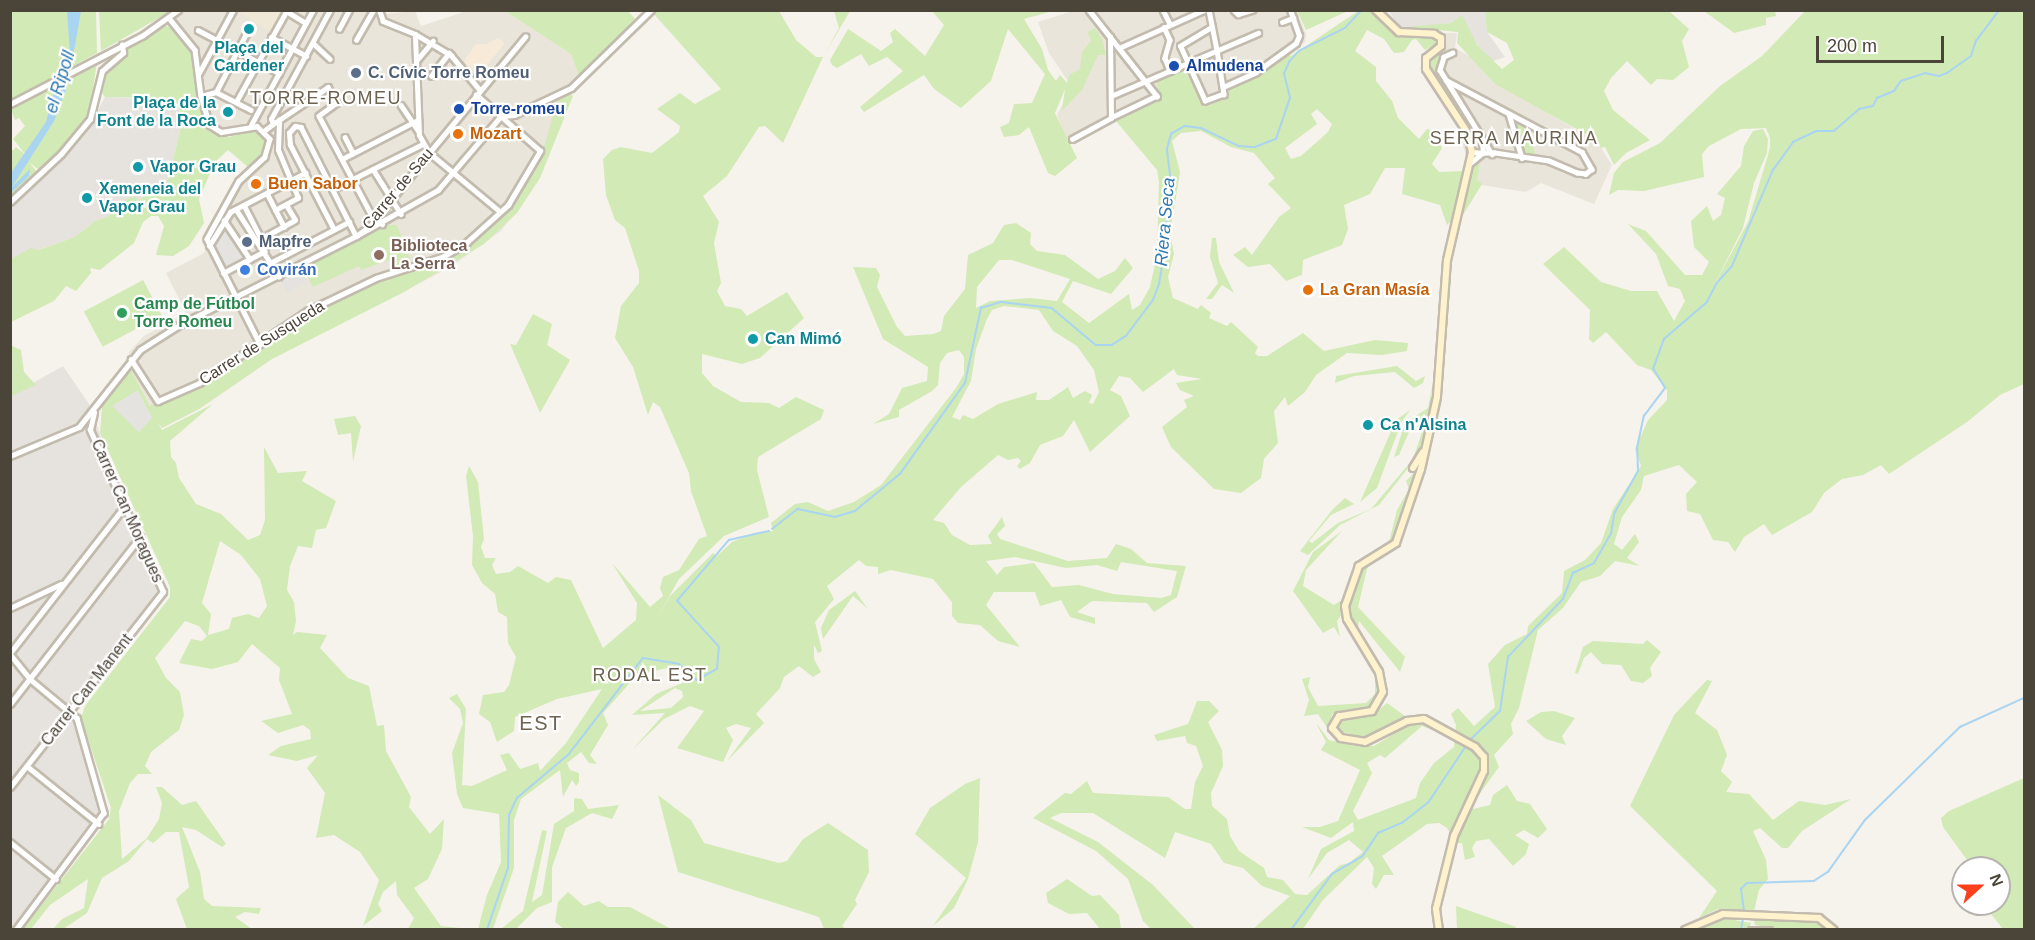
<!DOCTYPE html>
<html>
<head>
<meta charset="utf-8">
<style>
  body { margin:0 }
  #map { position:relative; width:2035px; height:940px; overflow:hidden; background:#f6f3ec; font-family:Arial,sans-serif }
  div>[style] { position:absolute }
  .residential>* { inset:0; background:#eae5da }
  .commercial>* { inset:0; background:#f7ead8 }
  .industrial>* { inset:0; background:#e6e2dd }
  .education>* { inset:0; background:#efe8d6 }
  .green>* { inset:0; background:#d2eab5; transform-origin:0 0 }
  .parking>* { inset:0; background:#e5e3e0; transform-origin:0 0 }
  .water>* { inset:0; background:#a9d4f2 }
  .stream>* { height:1.5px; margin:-0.75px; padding:0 0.75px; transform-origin:0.75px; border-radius:0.75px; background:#a9d4f2 }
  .roads { filter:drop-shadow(2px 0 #c2bbae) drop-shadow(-2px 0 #c2bbae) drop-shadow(0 2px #c2bbae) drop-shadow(0 -2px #c2bbae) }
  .minor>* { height:4.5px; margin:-2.25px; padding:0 2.25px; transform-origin:2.25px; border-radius:2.25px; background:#fff }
  .tertiary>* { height:5px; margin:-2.5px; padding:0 2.5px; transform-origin:2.5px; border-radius:2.5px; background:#fff }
  .secondary>* { height:6px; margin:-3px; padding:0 3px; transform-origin:3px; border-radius:3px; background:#fff3cd }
  .dots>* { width:16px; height:16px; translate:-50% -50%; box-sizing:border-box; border:3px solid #fff; border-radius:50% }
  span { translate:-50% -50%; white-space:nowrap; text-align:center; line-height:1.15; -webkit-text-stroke:4.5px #fff; paint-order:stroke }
  .culture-label { font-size:16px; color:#0d838f; font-weight:700 }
  .right { translate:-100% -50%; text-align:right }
  .left { translate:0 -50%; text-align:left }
  .transit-label { font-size:16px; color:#164399; font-weight:700 }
  .service-label { font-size:16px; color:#4e5e75; font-weight:700 }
  .food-label { font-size:16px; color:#c56008; font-weight:700 }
  .street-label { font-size:16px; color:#4b4439 }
  .education-label { font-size:16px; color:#785e54; font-weight:700 }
  .shop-label { font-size:16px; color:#366cbe; font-weight:700 }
  .leisure-label { font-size:16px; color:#27864d; font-weight:700 }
  .water-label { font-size:18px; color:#2e7ab2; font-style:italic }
  .neighbourhood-label { font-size:18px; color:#6e6250; letter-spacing:1.5px }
  .quarter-label { font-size:20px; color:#6e6250; letter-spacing:1.5px }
  .frame { position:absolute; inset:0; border:12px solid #4b4439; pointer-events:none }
  .north { position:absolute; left:1951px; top:856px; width:60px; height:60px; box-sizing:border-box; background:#fff; border:2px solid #b7b4b0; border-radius:50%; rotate:69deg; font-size:16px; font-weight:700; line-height:24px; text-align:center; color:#4b4439 }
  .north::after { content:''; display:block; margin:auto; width:21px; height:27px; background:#fc3f1d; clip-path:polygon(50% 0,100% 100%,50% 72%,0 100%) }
  .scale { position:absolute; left:1816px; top:36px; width:128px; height:27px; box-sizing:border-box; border:3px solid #4b4439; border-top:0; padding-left:8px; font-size:18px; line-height:21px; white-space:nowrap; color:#4b4439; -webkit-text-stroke:4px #fff; paint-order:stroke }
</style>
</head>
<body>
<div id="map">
  <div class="residential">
    <i style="clip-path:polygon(384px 10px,386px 14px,415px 11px,421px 26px,467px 11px,505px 11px,571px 54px,579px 76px,540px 178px,501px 231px,449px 268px,272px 359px,199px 409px,162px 428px,129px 366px,129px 352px,144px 336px,186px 313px,166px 273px,204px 253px,212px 230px,242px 183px,267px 159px,272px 147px,269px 131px,258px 124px,226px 131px,211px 123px,195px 45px,169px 16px,173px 11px)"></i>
    <i style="clip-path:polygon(1076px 10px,1296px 10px,1306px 34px,1305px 42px,1257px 82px,1208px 107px,1163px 98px,1069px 145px,1057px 115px,1072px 87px,1049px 53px,1038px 22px)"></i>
    <i style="clip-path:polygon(1443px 33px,1457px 33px,1455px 48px,1471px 57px,1491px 80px,1597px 142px,1612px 165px,1594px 204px,1541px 183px,1526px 192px,1481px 185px,1476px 181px,1479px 168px,1467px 161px,1459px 129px,1421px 68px,1422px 54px,1439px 44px)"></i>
  </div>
  <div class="commercial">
    <i style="clip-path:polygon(498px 38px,505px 43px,484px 69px,479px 73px,469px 69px,464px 61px,476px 44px,486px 44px)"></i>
  </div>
  <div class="industrial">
    <i style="clip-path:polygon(1389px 11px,1485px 11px,1487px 32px,1505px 57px,1490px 62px,1469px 33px,1462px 15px,1451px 23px,1400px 29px)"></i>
    <i style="clip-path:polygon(141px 95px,174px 98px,183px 119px,168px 180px,139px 200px,120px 203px,109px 216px,95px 221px,75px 237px,11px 259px,11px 205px,58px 165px,79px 135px,84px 136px,105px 97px,139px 98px)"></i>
    <i style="clip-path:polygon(63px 366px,89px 404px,158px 592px,76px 713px,105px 818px,19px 930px,10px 929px,10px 396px)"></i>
  </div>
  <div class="education">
    <i style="clip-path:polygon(236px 10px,283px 11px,271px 32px)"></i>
  </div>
  <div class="green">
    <i style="clip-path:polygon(931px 10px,1053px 11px,1024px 19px,1042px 49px,1048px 70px,1056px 81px,1060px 75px,1067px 83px,1069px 75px,1080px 69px,1082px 52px,1091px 41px,1088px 32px,1095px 28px,1102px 39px,1106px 55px,1098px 55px,1082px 90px,1062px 111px,1065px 89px,1055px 113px,1077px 158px,1055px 176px,1048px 173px,1029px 127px,1019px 135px,1004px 137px,1000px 127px,1009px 123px,1014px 104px,1032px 103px,1045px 74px,1008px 29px,991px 81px,961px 108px,934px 89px,924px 75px,864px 112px,860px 107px,903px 71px,887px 57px,869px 66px,861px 54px,837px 68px,832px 65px,830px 60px,848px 29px,881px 51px,893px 42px,890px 33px,895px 29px,925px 56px,944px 25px)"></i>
    <i style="clip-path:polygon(10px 11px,96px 11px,97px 53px,11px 100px)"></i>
    <i style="clip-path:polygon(99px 11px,171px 11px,101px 51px)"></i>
    <i style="clip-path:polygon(505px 11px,628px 11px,635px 19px,579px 76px,571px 54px)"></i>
    <i style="clip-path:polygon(evenodd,656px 11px,779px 11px,796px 40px,816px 57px,823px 57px,839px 28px,834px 11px,850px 11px,823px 57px,783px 143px,765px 126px,759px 127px,727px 176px,703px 196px,719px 222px,714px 243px,721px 283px,717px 291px,725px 306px,741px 309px,747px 316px,787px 292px,804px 318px,760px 358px,742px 364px,702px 354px,702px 373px,713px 386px,741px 402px,769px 403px,779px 408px,796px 397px,824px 410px,821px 419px,758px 457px,757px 470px,769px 517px,724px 536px,679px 579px,656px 620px,670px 596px,713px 553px,717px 556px,732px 542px,754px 533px,773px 531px,771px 523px,795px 504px,808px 502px,828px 511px,854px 502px,881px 485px,956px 388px,964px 374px,964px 357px,959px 350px,947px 353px,940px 363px,938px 385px,932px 391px,899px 410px,899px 417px,873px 424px,889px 414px,902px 388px,927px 381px,928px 367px,883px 339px,853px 267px,876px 268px,880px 275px,877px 287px,897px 327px,905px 336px,933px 334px,941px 331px,944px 316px,965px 289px,968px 255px,993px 243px,1004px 225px,1016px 223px,1031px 233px,1030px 244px,1037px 251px,1065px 255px,1098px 279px,1115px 271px,1125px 258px,1133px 268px,1111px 294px,1073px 281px,1062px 302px,1089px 323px,1129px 294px,1132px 310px,1140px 305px,1150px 287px,1157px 255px,1159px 182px,1157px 170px,1115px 120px,1160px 96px,1156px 80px,1183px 69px,1208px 106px,1229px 96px,1229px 86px,1286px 53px,1291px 56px,1358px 11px,1373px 11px,1397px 36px,1438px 39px,1439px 43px,1425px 50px,1416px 39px,1412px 40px,1404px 52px,1394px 53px,1384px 39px,1367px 30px,1355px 51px,1376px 67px,1376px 81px,1392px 101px,1398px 118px,1419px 139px,1427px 129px,1434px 132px,1442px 148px,1432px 164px,1439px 172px,1463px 171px,1467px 166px,1454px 218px,1447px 225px,1440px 205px,1402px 194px,1405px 168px,1385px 168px,1370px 194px,1344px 205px,1348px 229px,1342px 245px,1303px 260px,1302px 275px,1286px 281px,1270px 264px,1248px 267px,1233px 255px,1245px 247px,1252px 255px,1279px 217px,1291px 208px,1268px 184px,1275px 178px,1254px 153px,1231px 147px,1201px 131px,1181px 133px,1172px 141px,1180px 172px,1170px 233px,1174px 254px,1168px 277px,1173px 298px,1198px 309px,1201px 305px,1211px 313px,1209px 318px,1227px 326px,1231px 322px,1258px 347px,1255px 353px,1258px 356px,1267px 356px,1303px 333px,1324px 351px,1375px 340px,1408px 343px,1407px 351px,1382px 355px,1347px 353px,1316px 375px,1305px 392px,1288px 406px,1285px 397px,1274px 411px,1278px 443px,1264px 459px,1261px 478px,1241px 493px,1214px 489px,1171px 447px,1162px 427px,1187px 407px,1184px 400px,1194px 396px,1180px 390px,1176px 383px,1202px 379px,1177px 375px,1174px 369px,1143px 392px,1130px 378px,1119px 376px,1110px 390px,1121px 396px,1130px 416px,1090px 452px,1074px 420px,1063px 436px,1040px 445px,1030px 463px,1020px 469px,1017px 466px,1021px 461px,1018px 458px,1008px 460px,998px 455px,961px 487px,933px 520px,944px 523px,952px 535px,970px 545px,992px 544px,988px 536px,1002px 517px,1005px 526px,997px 534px,1000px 539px,1068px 561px,1107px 558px,1116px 544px,1131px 549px,1147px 563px,1186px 566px,1177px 597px,1154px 612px,1147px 603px,1092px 601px,1077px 612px,1095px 618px,1095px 624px,1070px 617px,1061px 600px,1040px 606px,1035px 592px,994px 592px,986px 605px,1020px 647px,998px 641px,980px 625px,958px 623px,952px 616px,952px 602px,933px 579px,891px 570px,878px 574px,878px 567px,866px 566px,859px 560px,827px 586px,834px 599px,815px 622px,822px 651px,818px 653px,814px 645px,814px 659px,821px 672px,813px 677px,799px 666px,784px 677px,780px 688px,756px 714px,764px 723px,727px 761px,751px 728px,736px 724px,726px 728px,733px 740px,723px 762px,677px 748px,704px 711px,690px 706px,664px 719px,632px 750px,665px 713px,632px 715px,656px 694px,687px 681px,679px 671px,667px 668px,637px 675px,603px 713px,608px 725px,590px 755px,597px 764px,589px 763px,581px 752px,567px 763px,570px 770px,579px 773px,579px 782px,576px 786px,572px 780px,563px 797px,560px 770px,521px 799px,514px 820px,514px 868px,493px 929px,478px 929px,487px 895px,501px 862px,499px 814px,463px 808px,457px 794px,452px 753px,463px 723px,460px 709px,449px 698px,457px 694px,466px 709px,462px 785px,472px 786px,507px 770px,500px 755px,509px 753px,520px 769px,538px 763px,540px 771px,566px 743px,602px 689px,557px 699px,515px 717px,514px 731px,497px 742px,490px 722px,479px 714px,483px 695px,504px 692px,509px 685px,516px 657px,508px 643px,507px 617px,498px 612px,495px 594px,482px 583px,472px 565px,473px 536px,466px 476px,469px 466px,478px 482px,484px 539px,481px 547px,485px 558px,496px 558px,492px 565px,496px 574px,510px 572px,518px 566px,548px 583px,556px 577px,571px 580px,603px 648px,636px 620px,637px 603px,612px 563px,650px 607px,663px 596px,660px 588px,663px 577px,679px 570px,699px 539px,707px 536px,691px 491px,689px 473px,660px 407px,653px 402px,648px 415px,633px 367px,615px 338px,621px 306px,639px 283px,639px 271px,625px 228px,615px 220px,606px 195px,603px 159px,612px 150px,621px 147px,652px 153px,679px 132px,680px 126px,657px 109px,680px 93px,695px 104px,721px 89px,653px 13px,656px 11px,1317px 109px,1332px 124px,1328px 132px,1301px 156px,1291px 159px,1285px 148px,1317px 124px,1311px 114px,1317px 109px,656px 11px,999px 260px,1012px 260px,1070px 279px,1057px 301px,1030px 298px,990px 301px,976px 308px,977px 287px,999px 260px,656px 11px,1004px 306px,1039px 310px,1053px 331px,1077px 346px,1094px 370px,1099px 392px,1093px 404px,1089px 403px,1092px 395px,1085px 391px,1073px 398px,1068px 387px,1049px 400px,1036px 400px,1037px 392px,998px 404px,973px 419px,963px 415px,960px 420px,952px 417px,971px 381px,976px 349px,987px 319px,992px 310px,1004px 306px,656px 11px,1015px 557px,1066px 568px,1097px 565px,1117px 571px,1121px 562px,1177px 571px,1171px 595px,1161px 598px,1113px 594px,1079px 585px,1052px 587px,1034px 563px,1004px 567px,997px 575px,986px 561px,1015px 557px,656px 11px,675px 688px,682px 691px,683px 697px,671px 708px,640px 711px,675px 688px)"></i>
    <i style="clip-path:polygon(1297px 11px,1348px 11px,1306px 30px)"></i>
    <i style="clip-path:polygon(1485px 11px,1669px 11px,1689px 29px,1682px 41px,1689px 67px,1673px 80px,1657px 79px,1651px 85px,1627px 61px,1611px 78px,1604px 91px,1613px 110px,1650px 140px,1626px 153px,1614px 165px,1605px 147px,1601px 148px,1589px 136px,1495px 84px,1457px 43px,1458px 32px,1406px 27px,1451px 23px,1462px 15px,1477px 45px,1502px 69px,1514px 60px,1507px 43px,1487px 32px)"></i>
    <i style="clip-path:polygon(1704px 11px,1775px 11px,1776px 16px,1766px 18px,1766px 25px,1734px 33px)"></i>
    <i style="clip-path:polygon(1805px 11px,2024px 11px,2024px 384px,2000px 395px,1967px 422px,1889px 474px,1881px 465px,1863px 475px,1842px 479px,1824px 493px,1812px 512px,1772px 535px,1764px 524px,1744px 537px,1735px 552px,1728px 542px,1713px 540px,1700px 514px,1687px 511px,1686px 494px,1697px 482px,1679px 465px,1644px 476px,1641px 490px,1622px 517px,1614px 544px,1622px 550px,1635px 534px,1639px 542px,1627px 558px,1640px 566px,1615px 561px,1600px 576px,1581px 582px,1563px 608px,1538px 630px,1519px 708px,1511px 724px,1513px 734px,1494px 755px,1499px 767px,1473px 803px,1473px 809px,1490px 805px,1493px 795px,1507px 785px,1517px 801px,1530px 804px,1547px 829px,1538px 838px,1524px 830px,1515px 835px,1529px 844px,1526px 854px,1513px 866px,1489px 839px,1476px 841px,1472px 848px,1475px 857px,1465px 860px,1462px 843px,1456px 843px,1447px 828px,1439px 823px,1427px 824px,1382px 856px,1394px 875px,1384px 875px,1376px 889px,1372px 884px,1374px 868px,1367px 857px,1323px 900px,1303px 929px,1253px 929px,1290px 896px,1262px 886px,1243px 868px,1224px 863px,1211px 844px,1175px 832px,1165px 858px,1093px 813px,1061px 813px,1050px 818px,1098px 842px,1153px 885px,1195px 929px,1151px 929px,1143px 921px,1128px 879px,1096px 851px,1033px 818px,1065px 793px,1071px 794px,1087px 781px,1093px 793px,1168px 797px,1185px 809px,1191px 809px,1195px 782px,1203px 766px,1196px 746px,1187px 743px,1185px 736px,1157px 741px,1154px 735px,1188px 724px,1197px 701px,1209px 701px,1219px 711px,1208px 722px,1222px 750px,1223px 766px,1211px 793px,1212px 806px,1227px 819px,1230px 836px,1239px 851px,1264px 868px,1267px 877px,1283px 880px,1295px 894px,1307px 895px,1340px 865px,1349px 863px,1363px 852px,1349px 840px,1327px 853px,1308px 879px,1321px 849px,1354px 831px,1353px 822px,1331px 838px,1302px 827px,1320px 827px,1338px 821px,1360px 770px,1321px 750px,1326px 742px,1316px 723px,1329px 740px,1356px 746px,1374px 746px,1410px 724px,1423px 721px,1443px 734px,1422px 726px,1385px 758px,1380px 755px,1367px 763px,1372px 773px,1353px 811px,1358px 820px,1416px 798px,1420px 783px,1434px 763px,1454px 747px,1456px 725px,1451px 714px,1458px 708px,1474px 726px,1495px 707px,1488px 664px,1505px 645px,1527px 634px,1528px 626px,1562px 593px,1564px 571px,1585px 560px,1601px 543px,1613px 509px,1641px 466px,1635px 449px,1648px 420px,1667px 400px,1667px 390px,1651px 370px,1637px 365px,1606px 332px,1593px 343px,1589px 339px,1590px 310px,1543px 264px,1564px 247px,1601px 282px,1631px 291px,1657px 291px,1674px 321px,1685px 301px,1680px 289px,1668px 286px,1656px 254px,1628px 224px,1646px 231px,1685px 275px,1702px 275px,1709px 262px,1694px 247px,1691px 221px,1707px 206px,1713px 221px,1721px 215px,1725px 198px,1717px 194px,1741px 166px,1744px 146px,1753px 131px,1763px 129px,1768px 139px,1767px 153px,1754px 183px,1743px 228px,1712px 289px,1748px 222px,1770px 148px,1770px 138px,1766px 128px,1741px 129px,1709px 146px,1702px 154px,1704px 177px,1644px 191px,1618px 190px,1609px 195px,1614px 173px,1623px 162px,1660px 143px,1720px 86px,1762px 56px)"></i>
    <i style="clip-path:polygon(166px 26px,175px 29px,192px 51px,201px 111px,209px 130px,229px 137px,256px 130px,266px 142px,264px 151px,248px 167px,228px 150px,215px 162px,199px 199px,204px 223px,189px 246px,173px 256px,156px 255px,164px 226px,158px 216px,151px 216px,143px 222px,134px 243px,100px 270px,90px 268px,91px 273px,76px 291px,66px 286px,54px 301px,11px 322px,11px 259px,31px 248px,38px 250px,75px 237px,95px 221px,109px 216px,120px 203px,133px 196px,139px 200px,168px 180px,183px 119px,174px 98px,105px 97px,102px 93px,108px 67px,130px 47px)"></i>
    <i style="clip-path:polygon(1443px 47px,1448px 55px,1440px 70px,1479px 136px,1475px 141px,1430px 73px,1428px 62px)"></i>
    <i style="clip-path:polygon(97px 62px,90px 110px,78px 131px,39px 170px,29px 162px,37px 172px,11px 195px,11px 152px,16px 147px,26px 155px,13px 139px,25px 126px,19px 118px,15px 120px,11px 109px)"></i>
    <i style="clip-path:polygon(evenodd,567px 92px,573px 96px,540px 178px,517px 213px,484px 244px,406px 291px,272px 359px,199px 409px,162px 428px,158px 422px,162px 430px,213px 404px,170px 441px,171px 457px,176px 463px,179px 478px,196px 504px,221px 514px,248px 540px,260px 535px,265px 520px,264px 447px,278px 473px,307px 471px,302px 481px,336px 501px,326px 528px,316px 530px,312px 548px,298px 546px,290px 566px,287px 590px,294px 602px,296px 621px,293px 635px,297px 632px,327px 635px,320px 648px,348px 678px,369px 686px,377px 726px,384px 725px,386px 751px,411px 797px,409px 807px,430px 834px,444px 819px,442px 849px,428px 879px,414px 888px,441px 926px,469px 929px,408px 929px,414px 918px,397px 895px,396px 881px,383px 892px,378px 904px,382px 911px,363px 926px,379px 880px,360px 852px,334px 835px,316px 838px,325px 793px,307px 768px,318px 755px,297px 761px,268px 755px,281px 746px,311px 739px,310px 730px,303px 725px,278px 733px,261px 721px,292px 714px,279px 680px,280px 668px,252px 644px,238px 662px,212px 669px,179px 663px,191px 639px,202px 641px,207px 636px,199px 626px,185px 621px,155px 658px,166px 678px,180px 692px,184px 715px,179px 730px,151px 752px,145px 766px,152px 774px,138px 774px,130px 783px,119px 811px,122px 859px,147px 838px,159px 819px,162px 803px,156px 787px,162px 787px,182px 805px,196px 801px,226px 844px,222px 847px,196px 830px,182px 827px,200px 872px,204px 899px,212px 906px,261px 908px,259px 914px,245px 912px,235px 917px,252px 929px,187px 929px,176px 899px,189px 887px,179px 832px,166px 832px,153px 843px,147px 839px,129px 861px,102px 878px,87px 913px,63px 929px,53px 929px,62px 919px,84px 908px,88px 879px,50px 905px,31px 929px,22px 930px,109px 819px,111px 808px,81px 718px,85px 706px,170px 597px,170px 587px,100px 433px,102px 407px,129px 366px,150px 406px,220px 372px,302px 316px,362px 287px,460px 251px,508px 206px,523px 186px,545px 144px,558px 97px,567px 92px,220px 541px,241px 555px,260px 579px,267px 606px,259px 618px,248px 614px,232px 618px,229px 629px,208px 635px,211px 614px,202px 603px,220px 541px)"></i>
    <i style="clip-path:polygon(1517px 120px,1530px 129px,1535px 155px,1524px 156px,1515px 124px)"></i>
    <i style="clip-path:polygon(1480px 164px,1477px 180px,1482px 184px,1458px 223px,1474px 165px)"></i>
    <i style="clip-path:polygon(384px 225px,397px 225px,412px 264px,392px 268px,389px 260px,361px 270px,359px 266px,313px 287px,302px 266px)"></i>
    <i style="clip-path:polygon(1212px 238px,1216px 238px,1219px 262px,1234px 293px,1222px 285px,1212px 299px,1206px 299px,1218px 283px,1210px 257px)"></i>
    <i style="left:143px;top:280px;width:40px;height:67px;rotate:62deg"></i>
    <i style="clip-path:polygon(533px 314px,552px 324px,547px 345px,570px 360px,540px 413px,510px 344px,516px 345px)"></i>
    <i style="clip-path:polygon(10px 345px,21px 350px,24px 372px,36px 385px,11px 396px)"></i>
    <i style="clip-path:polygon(1397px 366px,1416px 381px,1425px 376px,1423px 383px,1414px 388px,1395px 372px,1354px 376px,1335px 383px,1336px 376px)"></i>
    <i style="clip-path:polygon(1433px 382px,1429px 416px,1412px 425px,1399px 455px,1394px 457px,1405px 423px,1428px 408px)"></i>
    <i style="clip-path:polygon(1410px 410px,1401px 423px,1377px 488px,1360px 502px,1396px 420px)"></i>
    <i style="clip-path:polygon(355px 416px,361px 426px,353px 462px,351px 433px,338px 435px,334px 419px)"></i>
    <i style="clip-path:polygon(1428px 425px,1420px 453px,1379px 505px,1340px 525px,1308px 555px,1300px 551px,1333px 509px,1345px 498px,1354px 504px,1331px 515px,1309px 541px,1312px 543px,1338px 523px,1371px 509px,1413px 459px,1424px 426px)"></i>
    <i style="clip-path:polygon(1415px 472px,1399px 526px,1388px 546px,1397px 510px,1409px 489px,1406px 481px)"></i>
    <i style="clip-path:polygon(1342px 531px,1306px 570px,1303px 586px,1334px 605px,1342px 600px,1342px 614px,1337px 621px,1340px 637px,1334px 627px,1323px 633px,1293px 591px,1313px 552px)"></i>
    <i style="clip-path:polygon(1368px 565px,1358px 607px,1405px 657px,1400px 672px,1359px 621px,1358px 627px,1349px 615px,1354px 584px,1360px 571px)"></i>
    <i style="clip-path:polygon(855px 591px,868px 609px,853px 596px,823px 639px,821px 628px,829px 610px)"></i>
    <i style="clip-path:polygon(1346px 623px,1373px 668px,1379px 690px,1378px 698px,1366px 710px,1332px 714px,1328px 729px,1318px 714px,1304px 716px,1309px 700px,1302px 679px,1310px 677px,1308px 687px,1318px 706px,1366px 703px,1375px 694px,1375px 676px)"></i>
    <i style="clip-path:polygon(1647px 640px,1661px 652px,1650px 668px,1652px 676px,1643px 683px,1631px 681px,1621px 665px,1602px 664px,1591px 652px,1584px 658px,1578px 674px,1575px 673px,1583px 647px,1593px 641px,1643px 644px)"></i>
    <i style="clip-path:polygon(1707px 680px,1712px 681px,1695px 713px,1717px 730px,1727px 755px,1721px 771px,1732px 782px,1726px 792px,1749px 794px,1773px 820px,1799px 801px,1825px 805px,1851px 799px,1802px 831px,1788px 848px,1782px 848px,1760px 828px,1753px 831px,1766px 860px,1768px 879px,1759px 890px,1754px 911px,1718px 909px,1699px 918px,1717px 891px,1630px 806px,1674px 715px)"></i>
    <i style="clip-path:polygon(1387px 703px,1405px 716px,1367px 738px,1338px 731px,1338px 720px,1373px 715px)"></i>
    <i style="clip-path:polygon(1554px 711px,1575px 718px,1562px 736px,1566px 745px,1546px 739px,1526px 721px,1541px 712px)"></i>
    <i style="clip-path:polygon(980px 778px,978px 842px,968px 879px,954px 908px,933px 926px,966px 878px,915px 834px,930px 808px,965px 784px)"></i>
    <i style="clip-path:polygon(2024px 778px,2024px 929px,2003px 929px,1983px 904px,1999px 904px,1999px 868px,1973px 868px,1943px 827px,1941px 818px,1949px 811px)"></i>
    <i style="clip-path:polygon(658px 795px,691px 820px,704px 843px,752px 856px,779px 863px,787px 861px,803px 839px,828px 823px,868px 850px,869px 872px,855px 900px,857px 904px,842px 926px,846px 929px,824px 929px,819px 917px,678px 872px)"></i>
    <i style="clip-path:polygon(574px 798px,582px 799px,588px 809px,619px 805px,612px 819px,592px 813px,566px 828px,552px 867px,552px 902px,537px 908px,516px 929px,501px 929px,523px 911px,542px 830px,547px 831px,532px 902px,542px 895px,554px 824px,574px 811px)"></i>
    <i style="clip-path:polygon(1067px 879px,1092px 896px,1100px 895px,1119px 915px,1121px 929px,1100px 929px,1087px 913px,1069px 914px,1048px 903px,1046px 893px)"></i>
    <i style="clip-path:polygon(568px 892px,584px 906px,599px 901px,608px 907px,630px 907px,671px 929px,564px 929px,555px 922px,558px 902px)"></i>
    <i style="clip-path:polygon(1456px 906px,1516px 927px,1515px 929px,1457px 929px)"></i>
    <i style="clip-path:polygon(1723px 918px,1751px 923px,1749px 929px,1691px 930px)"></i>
    <i style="clip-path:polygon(1754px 920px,1818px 922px,1829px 929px,1776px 929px,1755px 925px)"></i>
  </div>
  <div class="parking">
    <i style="clip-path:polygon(225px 226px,246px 258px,225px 269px,213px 244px)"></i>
    <i style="left:300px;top:272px;width:13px;height:21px;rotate:63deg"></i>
    <i style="clip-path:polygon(138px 390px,152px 418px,139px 432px,112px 406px)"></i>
  </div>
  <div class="water">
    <i style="clip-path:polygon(67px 11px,81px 11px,68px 85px,54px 121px,12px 187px,30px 169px,29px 176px,11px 193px,11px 173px,46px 122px,56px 84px,70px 53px)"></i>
  </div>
  <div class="stream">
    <i style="left:772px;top:529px;width:33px;rotate:-38deg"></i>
    <i style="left:798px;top:509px;width:38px;rotate:12deg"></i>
    <i style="left:835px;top:517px;width:21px;rotate:-17deg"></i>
    <i style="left:855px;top:511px;width:58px;rotate:-39.4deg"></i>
    <i style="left:900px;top:474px;width:112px;rotate:-54.5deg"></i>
    <i style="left:965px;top:383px;width:77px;rotate:-78deg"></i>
    <i style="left:981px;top:308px;width:21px;rotate:-17deg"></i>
    <i style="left:1001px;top:302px;width:51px;rotate:6.7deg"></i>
    <i style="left:1052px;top:308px;width:57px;rotate:40.1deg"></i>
    <i style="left:1096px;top:345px;width:16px"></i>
    <i style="left:1112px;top:345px;width:17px;rotate:-33deg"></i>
    <i style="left:1126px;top:336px;width:45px;rotate:-53.1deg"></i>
    <i style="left:1153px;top:300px;width:17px;rotate:-69deg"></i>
    <i style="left:1159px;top:284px;width:43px;rotate:-80.5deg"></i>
    <i style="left:1166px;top:242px;width:67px;rotate:-86.6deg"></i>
    <i style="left:1170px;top:175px;width:26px;rotate:-97deg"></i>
    <i style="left:1167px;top:149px;width:16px;rotate:-75deg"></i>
    <i style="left:1171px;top:134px;width:16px;rotate:-30deg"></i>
    <i style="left:1185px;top:126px;width:16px;rotate:7deg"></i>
    <i style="left:1201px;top:128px;width:42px;rotate:25.3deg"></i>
    <i style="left:1239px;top:146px;width:16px;rotate:4deg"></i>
    <i style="left:1255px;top:147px;width:22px;rotate:-21deg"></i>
    <i style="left:1276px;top:139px;width:43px;rotate:-71.1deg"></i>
    <i style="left:1290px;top:98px;width:25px;rotate:-104deg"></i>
    <i style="left:1284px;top:74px;width:13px;rotate:-67deg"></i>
    <i style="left:1289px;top:62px;width:15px;rotate:-48deg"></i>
    <i style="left:1299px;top:51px;width:51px;rotate:-26.6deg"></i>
    <i style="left:1345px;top:28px;width:25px;rotate:-47deg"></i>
    <i style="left:1469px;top:741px;width:43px;rotate:-44.1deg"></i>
    <i style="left:1500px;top:711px;width:55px;rotate:-81.6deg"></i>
    <i style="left:1508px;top:657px;width:80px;rotate:-46.5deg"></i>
    <i style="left:1563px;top:599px;width:28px;rotate:-69deg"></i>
    <i style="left:1573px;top:573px;width:23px;rotate:-25deg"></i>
    <i style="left:1594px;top:563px;width:34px;rotate:-60deg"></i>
    <i style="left:1611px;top:534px;width:20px;rotate:-81deg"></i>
    <i style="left:1614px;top:514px;width:49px;rotate:-60.8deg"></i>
    <i style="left:1638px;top:471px;width:23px;rotate:-92deg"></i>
    <i style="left:1637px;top:448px;width:33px;rotate:-78deg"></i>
    <i style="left:1644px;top:416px;width:35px;rotate:-53deg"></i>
    <i style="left:1665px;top:388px;width:22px;rotate:-122deg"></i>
    <i style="left:1653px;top:369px;width:32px;rotate:-70deg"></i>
    <i style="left:1664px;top:339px;width:57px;rotate:-40.7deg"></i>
    <i style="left:1707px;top:302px;width:20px;rotate:-63deg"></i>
    <i style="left:1716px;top:284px;width:24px;rotate:-48deg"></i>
    <i style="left:1732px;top:266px;width:104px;rotate:-66.9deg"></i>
    <i style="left:1773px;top:170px;width:34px;rotate:-54deg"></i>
    <i style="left:1793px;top:142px;width:26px;rotate:-25deg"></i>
    <i style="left:1817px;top:131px;width:17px"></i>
    <i style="left:1834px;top:131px;width:33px;rotate:-41deg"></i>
    <i style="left:1859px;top:109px;width:14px;rotate:-12deg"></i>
    <i style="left:1873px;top:106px;width:9px;rotate:-63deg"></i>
    <i style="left:1877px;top:98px;width:18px;rotate:-22deg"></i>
    <i style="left:1894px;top:91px;width:12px;rotate:-55deg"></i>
    <i style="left:1901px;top:81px;width:25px;rotate:-18deg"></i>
    <i style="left:1925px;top:73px;width:14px;rotate:12deg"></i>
    <i style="left:1939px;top:76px;width:9px;rotate:-21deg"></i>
    <i style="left:1947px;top:73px;width:29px;rotate:-35deg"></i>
    <i style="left:1971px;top:56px;width:16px;rotate:-72deg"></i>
    <i style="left:1976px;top:41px;width:39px;rotate:-53deg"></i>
    <i style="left:1744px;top:911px;width:22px;rotate:-98deg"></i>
    <i style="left:1741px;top:889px;width:8px;rotate:-45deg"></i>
    <i style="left:1747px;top:883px;width:67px;rotate:-1.7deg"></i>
    <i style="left:1814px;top:881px;width:17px;rotate:-33deg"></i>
    <i style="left:1828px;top:872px;width:64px;rotate:-54.6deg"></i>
    <i style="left:1865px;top:820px;width:133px;rotate:-44.4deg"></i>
    <i style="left:1960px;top:727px;width:70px;rotate:-24.4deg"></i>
    <i style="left:487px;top:930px;width:65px;rotate:-71.3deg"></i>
    <i style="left:508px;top:868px;width:53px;rotate:-88.9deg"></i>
    <i style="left:509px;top:815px;width:19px;rotate:-65deg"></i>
    <i style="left:517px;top:798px;width:68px;rotate:-40.2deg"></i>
    <i style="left:569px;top:754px;width:121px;rotate:-52.4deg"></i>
    <i style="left:643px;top:658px;width:36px;rotate:9deg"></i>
    <i style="left:679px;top:664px;width:24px;rotate:42deg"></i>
    <i style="left:697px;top:680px;width:23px;rotate:-29deg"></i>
    <i style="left:717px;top:669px;width:22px;rotate:-85deg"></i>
    <i style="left:719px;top:647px;width:62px;rotate:-132.4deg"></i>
    <i style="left:677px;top:601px;width:80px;rotate:-49.6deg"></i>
    <i style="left:729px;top:540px;width:41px;rotate:-12.7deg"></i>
    <i style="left:1291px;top:930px;width:69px;rotate:-53.8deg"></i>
    <i style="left:1332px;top:874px;width:34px;rotate:-30deg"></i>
    <i style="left:1362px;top:857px;width:29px;rotate:-56deg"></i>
    <i style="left:1378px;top:833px;width:26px;rotate:-23deg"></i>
    <i style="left:1402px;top:823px;width:33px;rotate:-38deg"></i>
    <i style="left:1428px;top:803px;width:69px;rotate:-56.3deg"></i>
    <i style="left:1741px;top:930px;width:11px;rotate:-80deg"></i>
  </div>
  <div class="roads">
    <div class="minor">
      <i style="left:1089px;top:10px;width:110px;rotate:51.7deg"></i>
      <i style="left:1157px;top:96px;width:51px;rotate:154.4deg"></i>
      <i style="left:1163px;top:10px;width:16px;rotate:63deg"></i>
      <i style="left:1209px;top:10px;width:41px;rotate:78.7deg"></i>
      <i style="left:1217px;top:50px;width:45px;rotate:81deg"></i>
      <i style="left:1224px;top:94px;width:20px;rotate:160deg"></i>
      <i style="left:1205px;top:101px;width:60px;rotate:-114.4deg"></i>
      <i style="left:1180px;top:46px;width:37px;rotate:-31deg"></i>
      <i style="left:1234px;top:10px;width:6px;rotate:45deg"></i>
      <i style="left:1238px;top:14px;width:15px;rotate:-16deg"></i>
      <i style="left:286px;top:11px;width:23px;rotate:31deg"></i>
      <i style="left:169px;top:18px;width:41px;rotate:50.9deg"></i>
      <i style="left:195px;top:50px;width:46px;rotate:82.6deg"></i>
      <i style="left:201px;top:96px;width:30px;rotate:73deg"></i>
      <i style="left:210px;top:125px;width:13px;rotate:32deg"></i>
      <i style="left:221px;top:132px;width:36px;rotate:-9deg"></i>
      <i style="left:257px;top:126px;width:18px;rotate:45deg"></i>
      <i style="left:270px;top:139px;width:19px;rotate:106deg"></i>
      <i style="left:265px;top:157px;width:35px;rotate:137deg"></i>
      <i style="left:239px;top:181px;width:66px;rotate:118.9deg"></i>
      <i style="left:207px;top:239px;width:118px;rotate:63.2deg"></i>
      <i style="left:1282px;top:22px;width:12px;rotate:-20deg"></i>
      <i style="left:1164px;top:27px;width:14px;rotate:65deg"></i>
      <i style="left:1170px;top:40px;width:19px;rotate:106deg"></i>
      <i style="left:1165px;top:58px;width:14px;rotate:69deg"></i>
      <i style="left:339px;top:29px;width:21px;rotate:-62deg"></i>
      <i style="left:198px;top:30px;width:92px;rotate:28deg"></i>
      <i style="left:415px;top:34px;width:42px;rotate:30.3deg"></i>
      <i style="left:451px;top:55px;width:45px;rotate:50.4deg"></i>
      <i style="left:271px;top:37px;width:40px;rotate:28deg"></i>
      <i style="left:356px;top:40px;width:34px;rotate:-60deg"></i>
      <i style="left:313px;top:43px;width:23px;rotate:43deg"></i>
      <i style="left:1119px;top:48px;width:93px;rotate:-24.1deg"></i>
      <i style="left:1453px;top:53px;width:10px;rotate:156deg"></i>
      <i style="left:1444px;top:57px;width:14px;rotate:107deg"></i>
      <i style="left:1440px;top:70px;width:99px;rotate:58.2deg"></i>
      <i style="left:416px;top:61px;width:26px;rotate:-50deg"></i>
      <i style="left:199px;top:73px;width:72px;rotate:-61.6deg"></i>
      <i style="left:431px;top:76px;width:29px;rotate:-52deg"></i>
      <i style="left:1446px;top:80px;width:154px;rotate:27.9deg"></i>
      <i style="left:1582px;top:152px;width:20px;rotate:60deg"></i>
      <i style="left:1592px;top:169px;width:8px;rotate:140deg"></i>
      <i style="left:1586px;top:174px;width:9px;rotate:-174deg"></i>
      <i style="left:1577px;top:173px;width:30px;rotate:-157deg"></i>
      <i style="left:1549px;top:161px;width:55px;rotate:-171.6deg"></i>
      <i style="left:1495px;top:153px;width:12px;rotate:180deg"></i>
      <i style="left:1483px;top:153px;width:16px;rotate:140deg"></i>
      <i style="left:1223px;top:87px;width:36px;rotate:-24deg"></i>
      <i style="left:1256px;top:72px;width:49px;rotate:-35.9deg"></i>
      <i style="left:1296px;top:43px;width:8px;rotate:-67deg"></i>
      <i style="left:1299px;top:36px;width:28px;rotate:-109deg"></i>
      <i style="left:216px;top:92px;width:39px;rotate:27deg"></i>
      <i style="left:201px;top:96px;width:16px;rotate:-15deg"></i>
      <i style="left:216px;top:92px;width:65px;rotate:-62.7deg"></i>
      <i style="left:1111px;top:96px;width:160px;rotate:-23.2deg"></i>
      <i style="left:236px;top:102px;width:105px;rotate:-61deg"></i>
      <i style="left:401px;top:105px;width:32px;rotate:56deg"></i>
      <i style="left:1509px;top:114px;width:46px;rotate:73.5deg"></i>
      <i style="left:501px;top:116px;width:13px;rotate:-4deg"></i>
      <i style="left:514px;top:115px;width:63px;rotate:-25.3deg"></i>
      <i style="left:571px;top:88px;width:112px;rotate:-44.3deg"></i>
      <i style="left:273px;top:124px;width:66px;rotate:-33.9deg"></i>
      <i style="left:328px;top:87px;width:18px;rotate:61deg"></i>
      <i style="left:337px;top:103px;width:22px;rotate:144deg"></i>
      <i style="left:319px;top:116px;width:111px;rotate:62deg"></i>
      <i style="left:371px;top:214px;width:15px;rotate:42deg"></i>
      <i style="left:251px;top:125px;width:131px;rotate:-61.7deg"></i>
      <i style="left:265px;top:130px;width:10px;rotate:-37deg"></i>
      <i style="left:273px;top:124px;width:5px;rotate:-112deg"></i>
      <i style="left:271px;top:119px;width:124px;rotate:-61.6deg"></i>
      <i style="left:345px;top:137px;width:18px;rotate:63deg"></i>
      <i style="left:1072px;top:139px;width:44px;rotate:-28.3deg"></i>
      <i style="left:1111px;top:118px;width:81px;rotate:-90.7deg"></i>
      <i style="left:1472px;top:152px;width:11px;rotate:5deg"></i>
      <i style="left:1483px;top:153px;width:9px;rotate:-96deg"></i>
      <i style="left:342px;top:159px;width:85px;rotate:-27.2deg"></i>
      <i style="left:373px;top:169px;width:53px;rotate:58.1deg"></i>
      <i style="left:312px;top:187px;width:17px;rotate:-28deg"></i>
      <i style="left:333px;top:189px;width:101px;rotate:-26.6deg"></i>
      <i style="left:267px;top:193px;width:38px;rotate:63deg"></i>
      <i style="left:10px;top:202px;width:70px;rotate:-43.3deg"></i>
      <i style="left:61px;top:154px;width:45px;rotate:-50.4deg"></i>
      <i style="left:90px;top:119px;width:49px;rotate:-76deg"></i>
      <i style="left:102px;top:71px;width:28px;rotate:-41deg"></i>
      <i style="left:123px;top:53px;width:8px;rotate:-97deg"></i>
      <i style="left:244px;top:205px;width:38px;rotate:63deg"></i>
      <i style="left:236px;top:209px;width:80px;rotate:57.3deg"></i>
      <i style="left:275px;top:210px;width:26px;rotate:-28deg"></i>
      <i style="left:298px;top:198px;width:52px;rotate:-112.6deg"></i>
      <i style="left:278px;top:150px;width:30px;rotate:-88deg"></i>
      <i style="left:500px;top:212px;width:92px;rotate:-140.3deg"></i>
      <i style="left:429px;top:153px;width:151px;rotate:-50.4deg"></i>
      <i style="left:224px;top:220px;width:47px;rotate:56.3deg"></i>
      <i style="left:334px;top:230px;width:96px;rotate:-117.4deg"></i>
      <i style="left:290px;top:145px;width:12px;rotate:-95deg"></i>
      <i style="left:289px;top:133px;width:9px;rotate:-49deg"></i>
      <i style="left:295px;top:126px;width:6px;rotate:9deg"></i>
      <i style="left:301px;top:127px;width:122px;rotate:63.2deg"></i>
      <i style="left:356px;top:236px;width:94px;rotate:-29.3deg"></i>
      <i style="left:438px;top:190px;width:97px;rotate:-49.6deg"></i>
      <i style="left:257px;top:241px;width:43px;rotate:-28.9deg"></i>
      <i style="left:295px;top:220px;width:17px;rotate:-121deg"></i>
      <i style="left:209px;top:246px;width:40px;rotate:-58deg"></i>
      <i style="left:230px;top:212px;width:85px;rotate:-27.5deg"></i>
      <i style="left:272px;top:262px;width:87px;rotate:-27.5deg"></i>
      <i style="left:223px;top:273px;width:47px;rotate:-27.6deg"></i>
      <i style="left:131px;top:359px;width:50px;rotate:57.3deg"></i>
      <i style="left:158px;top:401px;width:45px;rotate:-23.7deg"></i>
      <i style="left:199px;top:383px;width:130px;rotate:-33.7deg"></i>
      <i style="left:307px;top:311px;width:76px;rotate:-25.6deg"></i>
      <i style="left:376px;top:278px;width:69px;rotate:-17.7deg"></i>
      <i style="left:442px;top:257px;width:28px;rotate:-30deg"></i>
      <i style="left:466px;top:243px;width:57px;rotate:-42.1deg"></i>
      <i style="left:508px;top:205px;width:63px;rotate:-59.3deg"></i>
      <i style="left:540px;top:151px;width:85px;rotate:-138.8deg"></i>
      <i style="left:79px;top:427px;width:98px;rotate:-51.6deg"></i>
      <i style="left:140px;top:350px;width:49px;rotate:-32.4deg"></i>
      <i style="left:181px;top:324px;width:60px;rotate:-26.6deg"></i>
      <i style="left:90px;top:430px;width:18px;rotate:-77deg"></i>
      <i style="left:10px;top:456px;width:75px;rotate:-22.8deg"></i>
      <i style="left:10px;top:608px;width:56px;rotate:-25.2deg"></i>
      <i style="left:10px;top:653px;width:187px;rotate:-52deg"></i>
      <i style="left:10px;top:654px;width:32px;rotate:51deg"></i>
      <i style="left:30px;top:679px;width:61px;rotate:39.7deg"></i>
      <i style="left:77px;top:718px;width:99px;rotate:74.1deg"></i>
      <i style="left:104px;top:813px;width:146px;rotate:126.9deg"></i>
      <i style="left:10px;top:704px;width:212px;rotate:-52.1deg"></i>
      <i style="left:27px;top:766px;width:92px;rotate:38.9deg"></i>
      <i style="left:10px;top:787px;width:248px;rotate:-51.9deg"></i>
      <i style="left:163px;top:592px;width:178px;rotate:-114.3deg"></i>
      <i style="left:10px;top:842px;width:59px;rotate:38.8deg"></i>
      <i style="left:1751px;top:930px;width:19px"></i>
    </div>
    <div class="tertiary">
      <i style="left:10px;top:104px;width:150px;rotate:-27.4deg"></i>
      <i style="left:143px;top:35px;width:43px;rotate:-35.5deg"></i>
      <i style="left:235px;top:297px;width:136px;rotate:-26.8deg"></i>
      <i style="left:356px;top:236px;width:17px;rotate:-36deg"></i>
      <i style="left:370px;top:226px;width:94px;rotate:-51.1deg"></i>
      <i style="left:429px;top:153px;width:21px;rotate:-119deg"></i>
      <i style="left:419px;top:135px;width:101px;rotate:-92.3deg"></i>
      <i style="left:415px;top:34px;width:35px;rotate:-158deg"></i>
      <i style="left:383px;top:21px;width:12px;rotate:-110deg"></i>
    </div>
    <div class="secondary">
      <i style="left:1376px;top:10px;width:32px;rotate:44deg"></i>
      <i style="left:1399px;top:32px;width:35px;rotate:3deg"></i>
      <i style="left:1434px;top:34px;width:8px;rotate:30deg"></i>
      <i style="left:1441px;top:38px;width:8px;rotate:90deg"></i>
      <i style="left:1441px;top:46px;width:19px;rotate:141deg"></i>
      <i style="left:1426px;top:58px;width:11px;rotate:90deg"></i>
      <i style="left:1426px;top:69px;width:75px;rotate:56.9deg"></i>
      <i style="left:1467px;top:132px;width:21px;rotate:76deg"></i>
      <i style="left:1472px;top:152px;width:111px;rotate:103deg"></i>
      <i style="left:1447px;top:260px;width:137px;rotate:94.2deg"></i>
      <i style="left:1437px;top:397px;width:74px;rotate:102.5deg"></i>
      <i style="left:1421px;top:469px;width:78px;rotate:108.7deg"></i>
      <i style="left:1396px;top:543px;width:44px;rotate:148.1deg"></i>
      <i style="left:1359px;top:566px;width:42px;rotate:109.3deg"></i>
      <i style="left:1345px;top:606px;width:13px;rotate:81deg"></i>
      <i style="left:1347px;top:619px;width:62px;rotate:58.9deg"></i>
      <i style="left:1379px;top:672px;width:20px;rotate:79deg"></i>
      <i style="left:1383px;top:692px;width:22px;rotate:120deg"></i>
      <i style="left:1372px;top:711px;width:33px;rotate:171deg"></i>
      <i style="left:1339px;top:716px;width:14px;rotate:120deg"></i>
      <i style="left:1332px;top:728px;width:13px;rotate:48deg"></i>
      <i style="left:1341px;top:738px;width:24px;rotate:9deg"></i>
      <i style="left:1365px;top:742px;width:47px;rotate:-26.6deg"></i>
      <i style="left:1407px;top:721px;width:17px;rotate:-7deg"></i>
      <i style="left:1424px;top:719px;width:58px;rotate:28.8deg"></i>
      <i style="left:1475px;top:747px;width:13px;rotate:48deg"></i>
      <i style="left:1484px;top:757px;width:14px;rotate:90deg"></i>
      <i style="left:1484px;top:771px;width:72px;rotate:114.8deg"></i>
      <i style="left:1454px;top:836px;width:75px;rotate:103.9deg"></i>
      <i style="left:1436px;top:909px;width:21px;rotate:82deg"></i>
      <i style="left:1413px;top:468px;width:19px;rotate:-58deg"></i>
      <i style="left:1685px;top:930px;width:41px;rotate:-22.8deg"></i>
      <i style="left:1723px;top:914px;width:96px;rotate:2.4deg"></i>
      <i style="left:1819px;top:918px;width:19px;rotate:39deg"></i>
    </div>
  </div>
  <div class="dots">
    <i style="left:249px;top:29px;background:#0f9aa8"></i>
    <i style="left:1174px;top:66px;background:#1a4fb4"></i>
    <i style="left:356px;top:73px;background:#5c6f8a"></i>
    <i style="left:459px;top:109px;background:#1a4fb4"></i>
    <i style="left:228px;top:112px;background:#0f9aa8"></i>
    <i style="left:458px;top:134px;background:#e8710a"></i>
    <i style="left:138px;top:167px;background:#0f9aa8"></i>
    <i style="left:256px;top:184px;background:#e8710a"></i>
    <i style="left:87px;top:198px;background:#0f9aa8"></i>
    <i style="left:247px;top:242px;background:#5c6f8a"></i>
    <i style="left:379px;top:255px;background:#8d6e63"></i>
    <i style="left:245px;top:270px;background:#3f7fe0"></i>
    <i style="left:1308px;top:290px;background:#e8710a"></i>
    <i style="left:122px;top:313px;background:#2e9e5b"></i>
    <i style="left:753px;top:339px;background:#0f9aa8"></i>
    <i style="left:1368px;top:425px;background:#0f9aa8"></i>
  </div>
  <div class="culture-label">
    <span style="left:249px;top:57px">Plaça del<br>Cardener</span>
    <span class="right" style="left:216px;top:112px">Plaça de la<br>Font de la Roca</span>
    <span class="left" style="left:150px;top:167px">Vapor Grau</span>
    <span class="left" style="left:99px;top:198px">Xemeneia del<br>Vapor Grau</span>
    <span class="left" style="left:765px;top:339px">Can Mimó</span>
    <span class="left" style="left:1380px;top:425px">Ca n'Alsina</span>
  </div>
  <div class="transit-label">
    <span class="left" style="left:1186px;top:66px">Almudena</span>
    <span class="left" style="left:471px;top:109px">Torre-romeu</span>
  </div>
  <div class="service-label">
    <span class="left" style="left:368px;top:73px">C. Cívic Torre Romeu</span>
    <span class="left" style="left:259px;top:242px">Mapfre</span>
  </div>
  <div class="food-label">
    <span class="left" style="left:470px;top:134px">Mozart</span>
    <span class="left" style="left:268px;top:184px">Buen Sabor</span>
    <span class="left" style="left:1320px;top:290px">La Gran Masía</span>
  </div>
  <div class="street-label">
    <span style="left:398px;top:189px;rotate:-50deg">Carrer de Sau</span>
    <span style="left:262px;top:343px;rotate:-32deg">Carrer de Susqueda</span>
    <span style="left:127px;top:511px;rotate:66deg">Carrer Can Moragues</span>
    <span style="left:87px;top:690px;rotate:-52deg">Carrer Can Manent</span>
  </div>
  <div class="education-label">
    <span class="left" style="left:391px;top:255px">Biblioteca<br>La Serra</span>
  </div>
  <div class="shop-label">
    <span class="left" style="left:257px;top:270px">Covirán</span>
  </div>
  <div class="leisure-label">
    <span class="left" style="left:134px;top:313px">Camp de Fútbol<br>Torre Romeu</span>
  </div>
  <div class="water-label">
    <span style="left:60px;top:82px;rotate:-73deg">el Ripoll</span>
    <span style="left:1165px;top:222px;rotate:-85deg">Riera Seca</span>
  </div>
  <div class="neighbourhood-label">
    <span style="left:326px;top:98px">TORRE-ROMEU</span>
    <span style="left:1514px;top:138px">SERRA MAURINA</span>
    <span style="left:650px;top:675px">RODAL EST</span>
  </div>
  <div class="quarter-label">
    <span style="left:541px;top:723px">EST</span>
  </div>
  <div class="frame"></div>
  <div class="north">N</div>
  <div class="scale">200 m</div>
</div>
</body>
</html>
